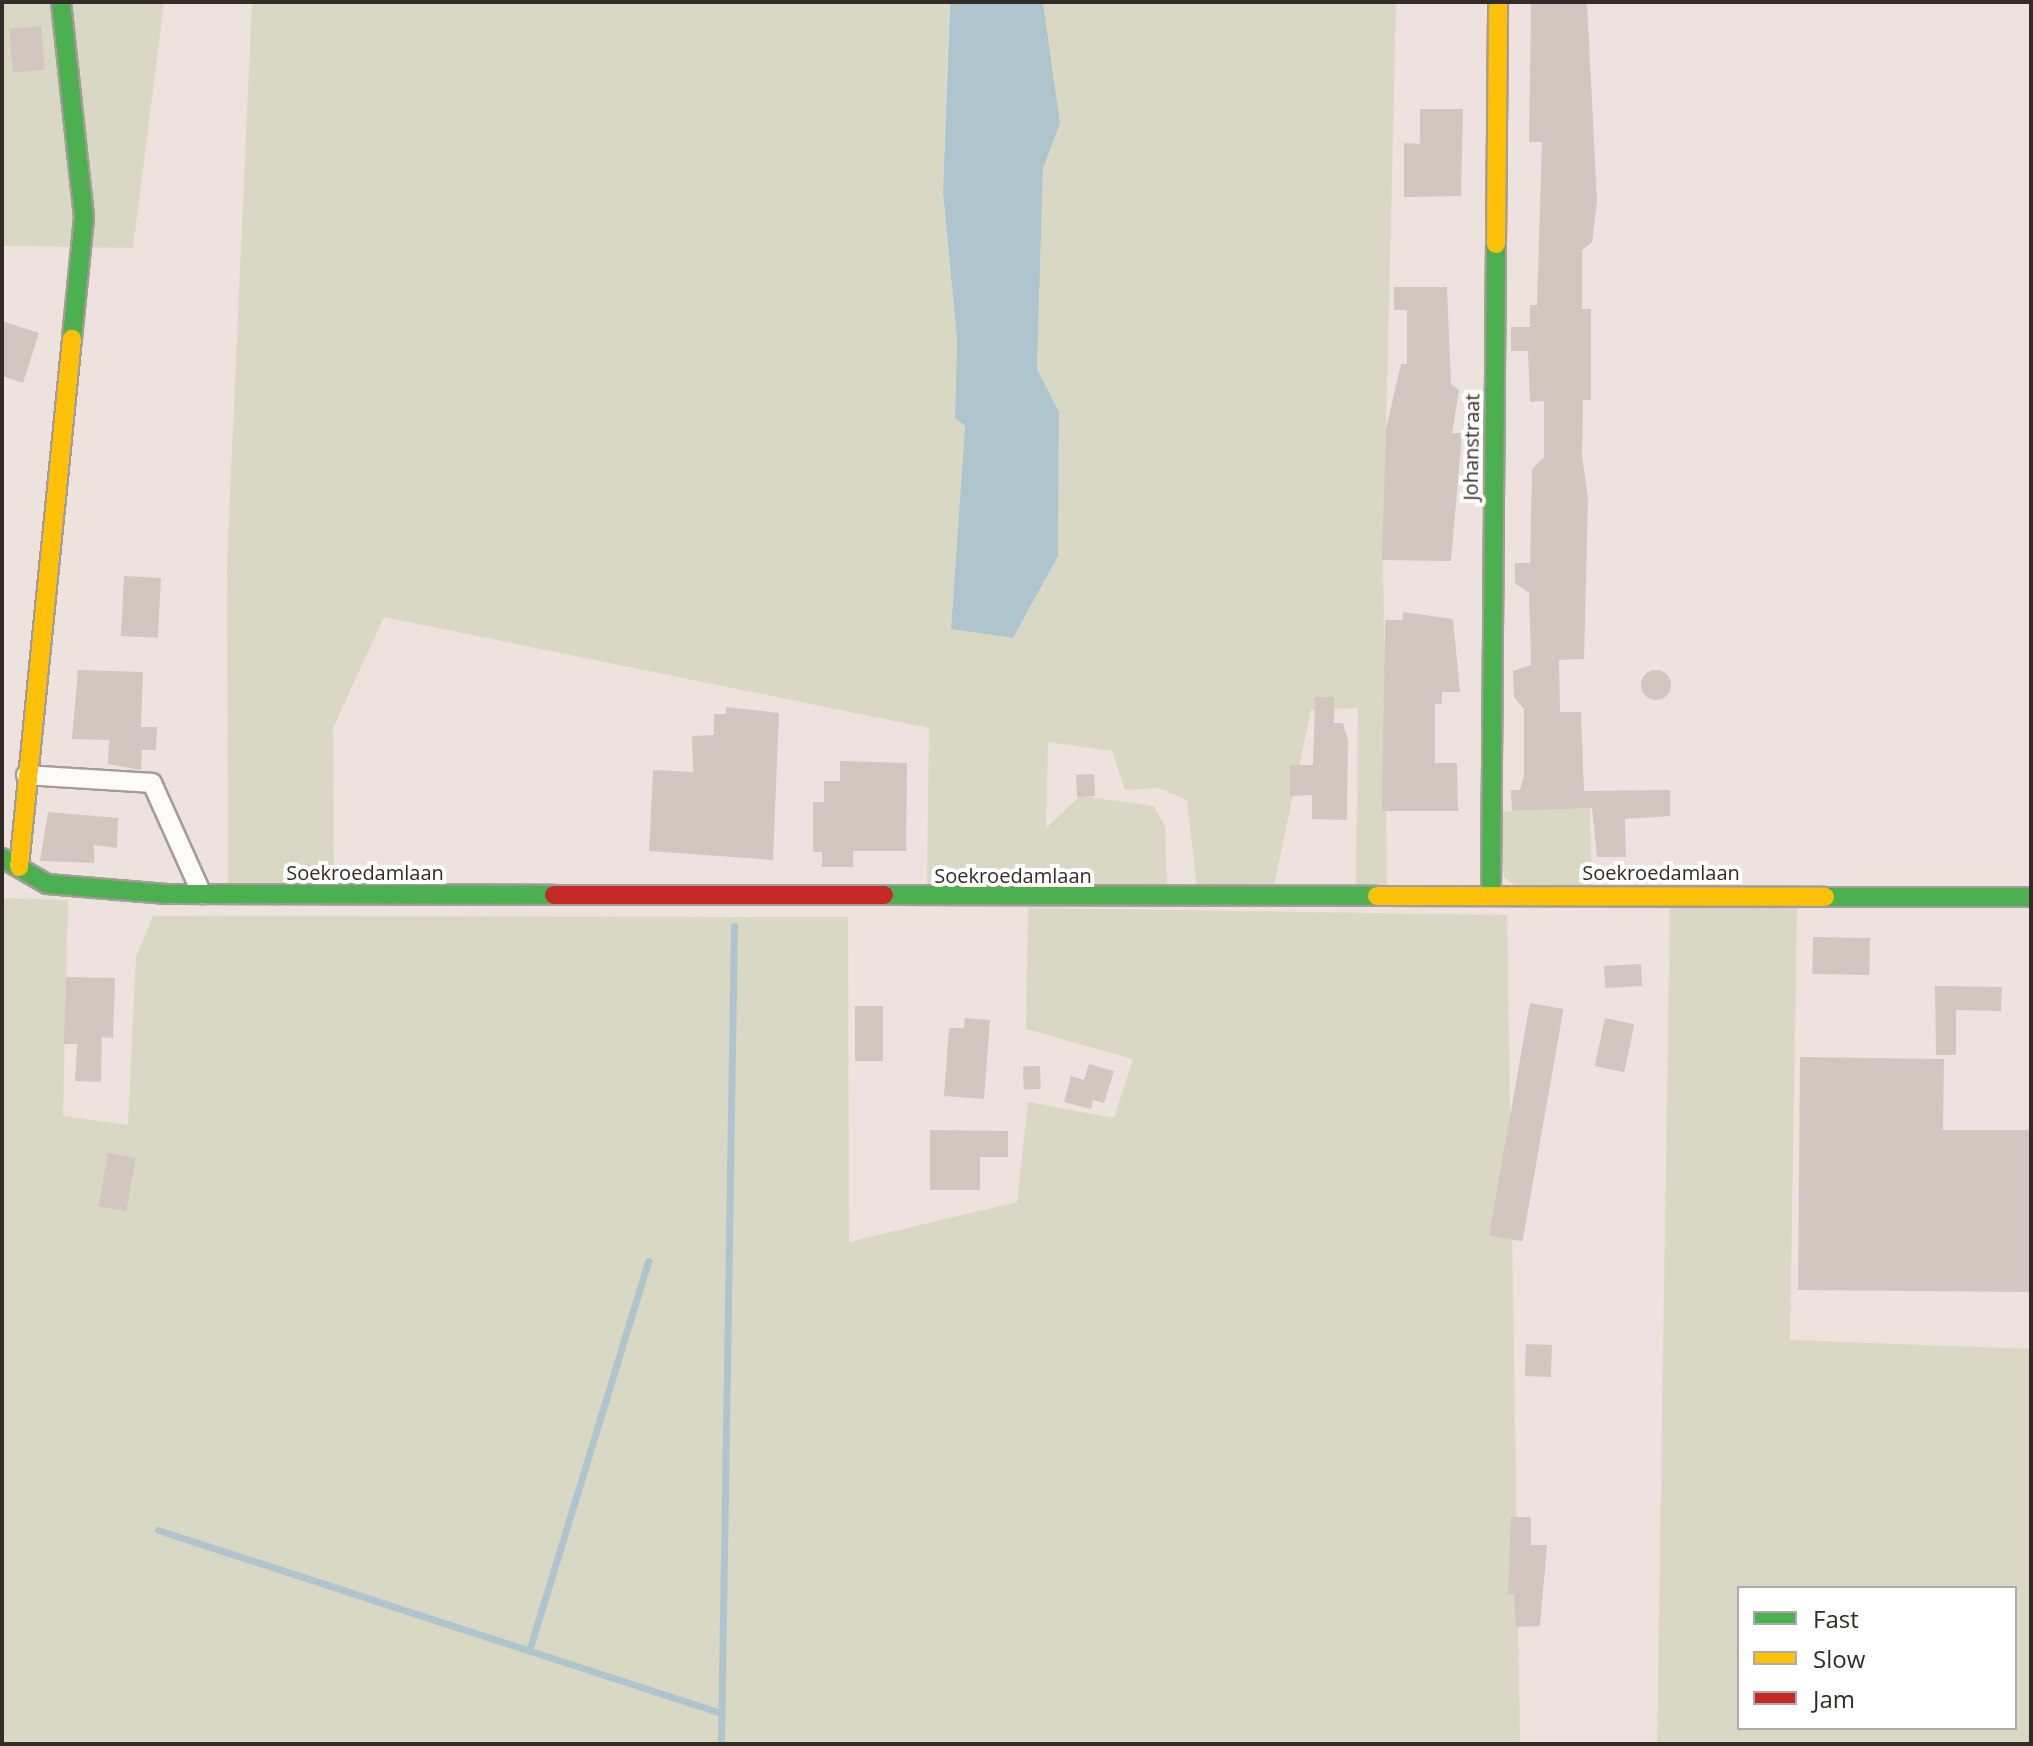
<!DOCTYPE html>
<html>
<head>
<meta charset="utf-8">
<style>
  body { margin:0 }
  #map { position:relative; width:2033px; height:1746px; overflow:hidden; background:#ede2dd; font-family:"Open Sans",sans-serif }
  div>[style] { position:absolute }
  .green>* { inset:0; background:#d8d8c4 }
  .water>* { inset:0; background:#afc5ce }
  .stream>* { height:7px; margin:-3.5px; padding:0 3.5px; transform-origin:3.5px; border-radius:3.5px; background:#afc5ce }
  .building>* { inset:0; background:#d1c6c0; transform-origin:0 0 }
  .round { border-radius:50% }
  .roads { filter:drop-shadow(2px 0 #a49c98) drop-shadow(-2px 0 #a49c98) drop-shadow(0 2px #a49c98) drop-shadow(0 -2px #a49c98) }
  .street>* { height:18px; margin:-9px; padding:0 9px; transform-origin:9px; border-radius:9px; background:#fcfbfa }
  .fast>* { height:18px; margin:-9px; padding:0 9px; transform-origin:9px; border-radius:9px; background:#4caf50 }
  .slow>* { height:18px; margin:-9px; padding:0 9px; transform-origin:9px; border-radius:9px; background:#ffc107 }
  .jam>* { height:18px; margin:-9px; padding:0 9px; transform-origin:9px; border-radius:9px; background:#c62828 }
  span { translate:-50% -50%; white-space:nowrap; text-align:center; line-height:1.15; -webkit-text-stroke:8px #fff; paint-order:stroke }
  .street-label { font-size:20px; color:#322b28 }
  .frame { position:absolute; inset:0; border:4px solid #322b28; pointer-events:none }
  .legend { position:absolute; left:1737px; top:1586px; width:280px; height:144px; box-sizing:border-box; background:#fff; border:2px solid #adaaa9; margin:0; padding:10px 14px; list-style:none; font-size:24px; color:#322b28 }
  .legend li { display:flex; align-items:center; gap:16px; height:40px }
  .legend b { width:40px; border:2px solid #adaaa9 }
</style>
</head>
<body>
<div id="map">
  <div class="green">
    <i style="clip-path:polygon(2px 2px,164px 2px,133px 248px,2px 246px)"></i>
    <i style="clip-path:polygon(252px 2px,949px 2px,943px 192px,957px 339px,955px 418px,965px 426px,951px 629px,1013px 638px,1058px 556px,1059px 413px,1037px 369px,1043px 169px,1060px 123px,1043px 2px,1396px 2px,1383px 560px,1387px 890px,1356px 889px,1358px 708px,1311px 710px,1273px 890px,1197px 889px,1187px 800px,1159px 788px,1125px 790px,1112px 751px,1048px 742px,1046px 828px,1080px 796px,1154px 806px,1165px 827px,1167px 889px,927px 889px,929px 728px,384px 617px,333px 728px,334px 886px,228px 886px,227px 563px)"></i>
    <i style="clip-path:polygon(1590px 808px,1592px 888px,1517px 887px,1504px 877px,1497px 812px)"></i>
    <i style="clip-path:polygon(2px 898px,68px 900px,63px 1116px,128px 1125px,136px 957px,153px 916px,848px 917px,849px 1242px,1017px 1202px,1028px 1102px,1114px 1118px,1133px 1059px,1026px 1029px,1028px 908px,1507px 915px,1520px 1744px,2px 1744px)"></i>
    <i style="clip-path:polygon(evenodd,1670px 905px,1797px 907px,1790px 1340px,2031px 1349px,2031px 1744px,1657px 1744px,1670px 905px,1739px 1588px,2015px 1588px,2015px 1728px,1739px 1728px,1739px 1588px)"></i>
  </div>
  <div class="water">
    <i style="clip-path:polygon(950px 2px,1043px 2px,1060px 123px,1043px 169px,1037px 369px,1059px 412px,1058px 556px,1013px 638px,951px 629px,965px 426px,955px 418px,957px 339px,943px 192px)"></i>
  </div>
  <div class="stream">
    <i style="left:158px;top:1530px;width:592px;rotate:18.01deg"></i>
    <i style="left:529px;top:1651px;width:408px;rotate:-73deg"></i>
    <i style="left:721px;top:1744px;width:818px;rotate:-89.09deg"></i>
  </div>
  <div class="building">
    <i style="clip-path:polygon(1531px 2px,1587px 2px,1597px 201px,1592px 242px,1582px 250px,1582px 309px,1591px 309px,1591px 400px,1583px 400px,1582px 456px,1588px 498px,1584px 659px,1559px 660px,1560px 712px,1581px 712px,1584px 791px,1670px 790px,1670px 816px,1625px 819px,1626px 857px,1597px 857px,1592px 808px,1512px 811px,1511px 790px,1520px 790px,1524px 775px,1524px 709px,1514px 697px,1513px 671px,1531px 665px,1529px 593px,1515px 583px,1515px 563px,1530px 563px,1532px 469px,1544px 457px,1544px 401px,1530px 402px,1528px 351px,1511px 351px,1511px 327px,1530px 327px,1530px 305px,1537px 305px,1542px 142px,1529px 142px)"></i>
    <i style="left:41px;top:26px;width:44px;height:32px;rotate:85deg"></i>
    <i style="clip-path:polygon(1420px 109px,1463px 109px,1461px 196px,1404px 197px,1404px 143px,1420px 144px)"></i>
    <i style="clip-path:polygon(1394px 287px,1447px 287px,1451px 384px,1459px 390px,1452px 433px,1462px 433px,1451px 561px,1382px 560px,1386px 429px,1401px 364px,1407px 364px,1407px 310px,1394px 310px)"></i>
    <i style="clip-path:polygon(2px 321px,39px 333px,23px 383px,2px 376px)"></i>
    <i style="left:124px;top:576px;width:37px;height:60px;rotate:3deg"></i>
    <i style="clip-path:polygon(1403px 612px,1453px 619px,1460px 692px,1442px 692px,1442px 704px,1435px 704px,1435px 763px,1457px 763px,1458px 811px,1382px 811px,1385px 620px,1403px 620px)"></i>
    <i style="clip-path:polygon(78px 670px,143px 672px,141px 727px,157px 727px,156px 750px,142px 750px,141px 770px,108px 764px,109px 740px,72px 739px)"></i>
    <i class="round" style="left:1641px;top:670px;width:30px;height:30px"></i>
    <i style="clip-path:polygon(1315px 697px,1334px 697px,1334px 723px,1343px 723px,1348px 740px,1347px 820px,1312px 819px,1312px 795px,1290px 796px,1290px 765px,1313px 765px)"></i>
    <i style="clip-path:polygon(726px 707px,779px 713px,773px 860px,649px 851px,653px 770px,693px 772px,692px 736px,714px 735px,714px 714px,726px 714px)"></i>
    <i style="clip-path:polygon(840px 761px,907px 763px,906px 851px,853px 851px,853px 867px,822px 867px,822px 852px,813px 852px,813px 802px,824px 802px,824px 781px,840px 781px)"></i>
    <i style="left:1094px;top:774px;width:22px;height:18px;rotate:87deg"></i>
    <i style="clip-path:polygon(48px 812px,118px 818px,117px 848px,94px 845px,94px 863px,40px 861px)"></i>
    <i style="left:1813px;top:937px;width:57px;height:37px;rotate:1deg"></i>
    <i style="left:1641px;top:964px;width:22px;height:37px;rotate:87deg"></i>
    <i style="clip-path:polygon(66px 977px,115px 978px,113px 1038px,102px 1037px,101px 1082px,75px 1081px,77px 1044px,64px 1044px)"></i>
    <i style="clip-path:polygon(1935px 986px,2002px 987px,2001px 1011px,1956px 1010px,1956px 1055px,1936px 1055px)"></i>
    <i style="left:1530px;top:1003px;width:34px;height:236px;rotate:10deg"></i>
    <i style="left:883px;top:1006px;width:55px;height:28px;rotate:90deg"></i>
    <i style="clip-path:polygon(965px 1018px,990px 1020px,984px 1099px,944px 1096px,949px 1028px,964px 1028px)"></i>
    <i style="left:1605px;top:1018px;width:30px;height:49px;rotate:12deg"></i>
    <i style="clip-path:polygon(1800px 1057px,1944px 1059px,1943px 1130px,2031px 1130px,2031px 1292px,1798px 1290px)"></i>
    <i style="clip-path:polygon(1089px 1064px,1114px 1071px,1104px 1103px,1093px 1100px,1091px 1109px,1064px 1102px,1071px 1076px,1084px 1080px)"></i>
    <i style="left:1040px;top:1066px;width:23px;height:17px;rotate:88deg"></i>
    <i style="clip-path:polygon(930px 1130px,1008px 1131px,1008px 1157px,980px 1157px,980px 1190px,930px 1190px)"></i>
    <i style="left:108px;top:1153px;width:28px;height:54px;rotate:10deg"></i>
    <i style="left:1526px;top:1344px;width:26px;height:32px;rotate:2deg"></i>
    <i style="clip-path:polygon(1511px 1517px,1531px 1517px,1531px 1545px,1547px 1545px,1540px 1626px,1516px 1627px,1514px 1594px,1508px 1594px)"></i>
  </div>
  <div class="roads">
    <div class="street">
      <i style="left:26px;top:775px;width:126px;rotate:3.6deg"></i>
      <i style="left:152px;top:783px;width:122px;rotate:65.8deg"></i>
    </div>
    <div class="fast">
      <i style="left:61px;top:2px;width:217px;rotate:83.9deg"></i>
      <i style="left:84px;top:218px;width:122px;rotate:95.7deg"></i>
      <i style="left:2px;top:858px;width:52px;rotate:30deg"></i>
      <i style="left:47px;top:884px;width:120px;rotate:4.8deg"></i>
      <i style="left:167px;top:894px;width:387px;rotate:0.1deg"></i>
      <i style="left:1491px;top:893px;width:649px;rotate:-89.56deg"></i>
      <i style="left:884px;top:895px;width:493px;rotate:0.1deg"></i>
      <i style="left:1825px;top:897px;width:206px"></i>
    </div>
    <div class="slow">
      <i style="left:1496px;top:244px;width:242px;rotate:-89.5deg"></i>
      <i style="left:19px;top:867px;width:531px;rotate:-84.27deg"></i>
      <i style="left:1377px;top:896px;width:448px;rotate:0.1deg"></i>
    </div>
    <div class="jam">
      <i style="left:554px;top:895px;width:330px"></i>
    </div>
  </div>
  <div class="street-label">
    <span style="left:1471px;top:447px;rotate:-89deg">Johanstraat</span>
    <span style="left:365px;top:872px">Soekroedamlaan</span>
    <span style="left:1661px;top:872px">Soekroedamlaan</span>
    <span style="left:1013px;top:875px">Soekroedamlaan</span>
  </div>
  <div class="frame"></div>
  <ul class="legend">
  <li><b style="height:10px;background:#4caf50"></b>Fast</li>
  <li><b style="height:10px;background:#ffc107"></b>Slow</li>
  <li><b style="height:10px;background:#c62828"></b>Jam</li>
  </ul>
</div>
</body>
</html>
